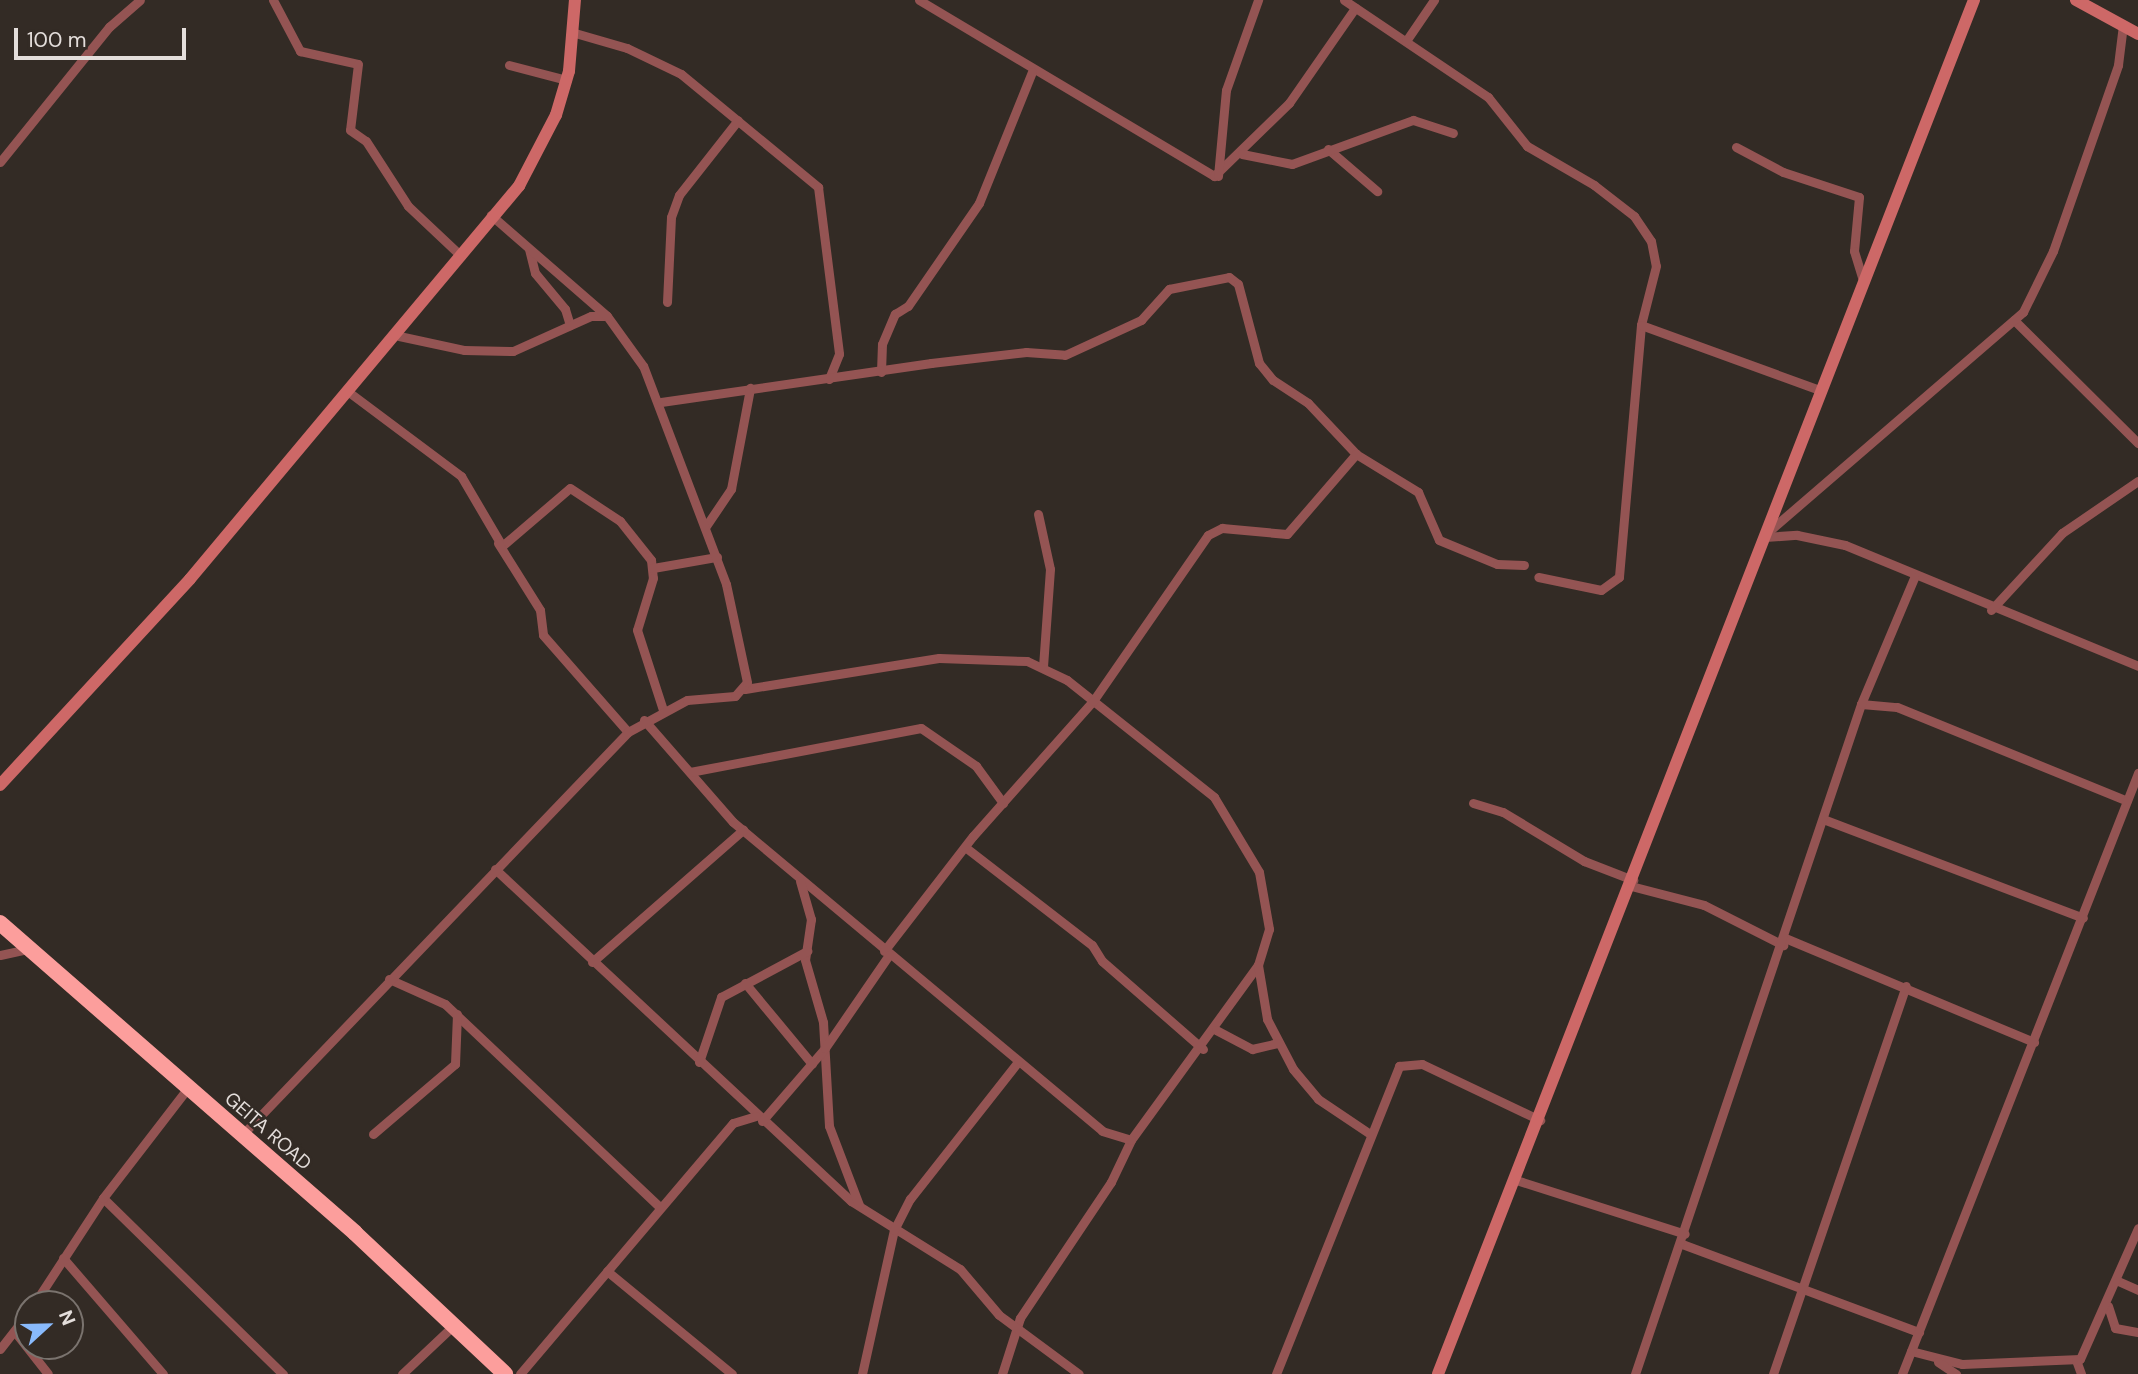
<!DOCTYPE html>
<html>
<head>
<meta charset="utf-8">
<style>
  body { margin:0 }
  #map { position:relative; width:2138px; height:1374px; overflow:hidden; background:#332b25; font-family:"DM Sans",sans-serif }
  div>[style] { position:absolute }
  .street>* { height:9px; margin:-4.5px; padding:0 4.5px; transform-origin:4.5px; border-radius:4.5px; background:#945453 }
  .secondary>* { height:12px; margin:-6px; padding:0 6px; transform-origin:6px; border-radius:6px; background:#cd6867 }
  .highway>* { height:16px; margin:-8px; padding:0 8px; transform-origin:8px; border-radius:8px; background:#fc9e9c }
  span { translate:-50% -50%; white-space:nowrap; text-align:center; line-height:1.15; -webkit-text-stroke:5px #332b25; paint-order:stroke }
  .street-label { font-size:19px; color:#e4dedb }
  .north { position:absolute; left:14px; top:1290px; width:70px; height:70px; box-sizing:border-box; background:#332b25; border:2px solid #7a736e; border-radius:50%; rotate:68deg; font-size:19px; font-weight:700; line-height:28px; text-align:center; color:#e4dedb }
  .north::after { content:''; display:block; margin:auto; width:24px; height:32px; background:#89bafc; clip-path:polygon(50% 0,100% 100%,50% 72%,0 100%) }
  .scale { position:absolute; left:14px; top:28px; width:172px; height:32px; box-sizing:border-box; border:4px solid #e4dedb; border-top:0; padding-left:9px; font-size:21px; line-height:24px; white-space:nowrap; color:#e4dedb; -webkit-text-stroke:5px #332b25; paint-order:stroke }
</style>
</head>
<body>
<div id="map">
  <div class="street">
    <i style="left:273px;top:0;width:58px;rotate:62.1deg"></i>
    <i style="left:300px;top:51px;width:59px;rotate:12.6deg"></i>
    <i style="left:358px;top:64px;width:66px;rotate:96.9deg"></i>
    <i style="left:350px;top:130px;width:19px;rotate:35deg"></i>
    <i style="left:366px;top:141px;width:77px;rotate:57.1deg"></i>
    <i style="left:408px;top:206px;width:73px;rotate:43.3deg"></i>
    <i style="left:919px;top:0;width:344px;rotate:30.8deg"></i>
    <i style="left:1214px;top:176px;width:105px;rotate:-44.2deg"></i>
    <i style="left:1289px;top:103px;width:116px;rotate:-55.2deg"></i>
    <i style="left:1344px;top:0;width:174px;rotate:34deg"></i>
    <i style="left:1488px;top:97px;width:63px;rotate:51.5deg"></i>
    <i style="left:1527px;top:146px;width:78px;rotate:30.2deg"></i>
    <i style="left:1594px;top:185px;width:51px;rotate:37.8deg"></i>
    <i style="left:1634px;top:216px;width:30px;rotate:56deg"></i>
    <i style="left:1651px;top:241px;width:25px;rotate:79deg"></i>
    <i style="left:1656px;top:266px;width:61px;rotate:104.3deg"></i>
    <i style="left:1641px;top:325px;width:253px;rotate:95deg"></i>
    <i style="left:1619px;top:577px;width:22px;rotate:144deg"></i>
    <i style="left:1601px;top:590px;width:64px;rotate:-168.3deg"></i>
    <i style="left:575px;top:33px;width:54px;rotate:16.1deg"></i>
    <i style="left:627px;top:48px;width:60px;rotate:25.7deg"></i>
    <i style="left:681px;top:74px;width:178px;rotate:39.5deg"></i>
    <i style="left:818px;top:187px;width:168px;rotate:82.8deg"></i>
    <i style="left:839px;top:354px;width:27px;rotate:112deg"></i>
    <i style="left:1406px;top:41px;width:50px;rotate:-55.7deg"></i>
    <i style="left:509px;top:65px;width:60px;rotate:14.5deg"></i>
    <i style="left:1736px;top:147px;width:53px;rotate:28deg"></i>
    <i style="left:1783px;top:172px;width:80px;rotate:18.2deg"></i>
    <i style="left:1859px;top:197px;width:54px;rotate:95.3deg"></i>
    <i style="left:1854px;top:251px;width:30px;rotate:73deg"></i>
    <i style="left:1328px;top:149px;width:65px;rotate:40.6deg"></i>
    <i style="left:1242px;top:154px;width:51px;rotate:11.3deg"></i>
    <i style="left:1292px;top:164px;width:129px;rotate:-20deg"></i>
    <i style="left:1413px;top:120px;width:42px;rotate:18deg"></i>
    <i style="left:0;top:162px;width:174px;rotate:-51.1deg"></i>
    <i style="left:109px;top:27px;width:41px;rotate:-41.1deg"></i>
    <i style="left:1218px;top:176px;width:86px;rotate:-84.7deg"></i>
    <i style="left:1226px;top:90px;width:96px;rotate:-70.4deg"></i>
    <i style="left:529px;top:249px;width:25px;rotate:76deg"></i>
    <i style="left:535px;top:273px;width:47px;rotate:50.2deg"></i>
    <i style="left:565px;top:309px;width:17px;rotate:73deg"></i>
    <i style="left:667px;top:302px;width:85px;rotate:-87.3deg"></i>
    <i style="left:671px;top:217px;width:23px;rotate:-70deg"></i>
    <i style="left:679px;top:195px;width:95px;rotate:-51.8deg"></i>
    <i style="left:2014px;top:320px;width:175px;rotate:44.8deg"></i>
    <i style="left:1641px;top:325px;width:190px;rotate:20deg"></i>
    <i style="left:399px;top:336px;width:66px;rotate:12.2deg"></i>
    <i style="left:464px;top:350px;width:49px;rotate:1.2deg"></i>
    <i style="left:513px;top:351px;width:85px;rotate:-24.2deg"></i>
    <i style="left:591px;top:316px;width:14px"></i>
    <i style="left:881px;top:372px;width:28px;rotate:-88deg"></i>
    <i style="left:882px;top:344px;width:33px;rotate:-67deg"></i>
    <i style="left:895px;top:314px;width:15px;rotate:-32deg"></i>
    <i style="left:908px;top:306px;width:125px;rotate:-55.4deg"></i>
    <i style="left:979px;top:203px;width:141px;rotate:-68deg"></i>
    <i style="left:350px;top:393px;width:139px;rotate:36.8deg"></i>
    <i style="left:461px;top:476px;width:81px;rotate:59.6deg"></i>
    <i style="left:502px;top:546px;width:89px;rotate:-40.5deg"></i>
    <i style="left:570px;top:488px;width:60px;rotate:33.4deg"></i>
    <i style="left:620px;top:521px;width:50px;rotate:51.5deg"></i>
    <i style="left:651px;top:560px;width:18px;rotate:84deg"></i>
    <i style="left:653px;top:578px;width:54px;rotate:107.1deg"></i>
    <i style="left:637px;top:630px;width:84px;rotate:72deg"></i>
    <i style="left:661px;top:402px;width:273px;rotate:-8.2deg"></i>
    <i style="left:931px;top:363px;width:96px;rotate:-6.6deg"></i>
    <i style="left:1026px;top:352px;width:39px;rotate:4deg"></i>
    <i style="left:1065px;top:355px;width:84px;rotate:-24.7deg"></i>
    <i style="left:1141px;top:320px;width:42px;rotate:-47.9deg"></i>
    <i style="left:1169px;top:289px;width:61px;rotate:-11.3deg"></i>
    <i style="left:1229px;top:277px;width:11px;rotate:38deg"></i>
    <i style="left:1238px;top:284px;width:82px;rotate:75.1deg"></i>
    <i style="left:1259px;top:363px;width:22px;rotate:51deg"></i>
    <i style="left:1273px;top:380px;width:42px;rotate:33.3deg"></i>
    <i style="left:1308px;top:403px;width:70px;rotate:46.7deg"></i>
    <i style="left:1356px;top:454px;width:73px;rotate:31.5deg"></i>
    <i style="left:1418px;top:492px;width:52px;rotate:66.4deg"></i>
    <i style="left:1439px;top:540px;width:63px;rotate:22.5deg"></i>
    <i style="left:1497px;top:564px;width:27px;rotate:2deg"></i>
    <i style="left:1038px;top:514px;width:56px;rotate:77.7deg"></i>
    <i style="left:1050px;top:569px;width:98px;rotate:94.1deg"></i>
    <i style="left:706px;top:526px;width:45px;rotate:-56deg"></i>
    <i style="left:731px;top:489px;width:103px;rotate:-79.3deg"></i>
    <i style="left:1768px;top:532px;width:337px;rotate:-40.8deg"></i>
    <i style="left:2023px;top:312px;width:68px;rotate:-63.8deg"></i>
    <i style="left:2053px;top:251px;width:197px;rotate:-70.7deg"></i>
    <i style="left:2118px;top:65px;width:40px;rotate:-82.9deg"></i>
    <i style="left:1765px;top:537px;width:32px;rotate:-4deg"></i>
    <i style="left:1797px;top:535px;width:49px;rotate:11.8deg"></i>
    <i style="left:1845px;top:545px;width:317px;rotate:22.4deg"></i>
    <i style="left:498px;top:543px;width:79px;rotate:57.9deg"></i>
    <i style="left:540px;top:610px;width:25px;rotate:83deg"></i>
    <i style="left:543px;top:635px;width:129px;rotate:48.8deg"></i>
    <i style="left:653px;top:568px;width:65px;rotate:-9.8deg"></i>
    <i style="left:1991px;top:610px;width:105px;rotate:-47.3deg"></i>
    <i style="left:2062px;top:533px;width:92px;rotate:-34.4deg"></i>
    <i style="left:745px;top:689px;width:196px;rotate:-9.1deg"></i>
    <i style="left:939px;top:658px;width:88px;rotate:2deg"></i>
    <i style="left:1027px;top:661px;width:44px;rotate:25.4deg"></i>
    <i style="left:1067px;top:680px;width:188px;rotate:38.5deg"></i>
    <i style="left:1214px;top:797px;width:87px;rotate:59deg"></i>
    <i style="left:1259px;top:872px;width:58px;rotate:80deg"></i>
    <i style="left:1269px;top:929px;width:38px;rotate:107deg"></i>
    <i style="left:1258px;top:965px;width:216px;rotate:126deg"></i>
    <i style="left:1131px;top:1140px;width:47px;rotate:115.5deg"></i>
    <i style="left:1111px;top:1182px;width:164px;rotate:123.8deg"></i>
    <i style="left:1020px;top:1318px;width:59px;rotate:107.8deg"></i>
    <i style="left:1861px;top:704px;width:36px;rotate:5deg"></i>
    <i style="left:1897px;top:707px;width:248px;rotate:22.2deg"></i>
    <i style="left:644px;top:720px;width:135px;rotate:48.9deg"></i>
    <i style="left:733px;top:822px;width:481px;rotate:39.9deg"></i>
    <i style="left:1102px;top:1131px;width:30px;rotate:17deg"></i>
    <i style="left:690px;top:772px;width:235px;rotate:-10.8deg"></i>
    <i style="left:921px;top:728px;width:67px;rotate:34.6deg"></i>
    <i style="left:976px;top:766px;width:46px;rotate:53.9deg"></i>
    <i style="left:1473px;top:803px;width:31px;rotate:17deg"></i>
    <i style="left:1503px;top:812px;width:95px;rotate:31.2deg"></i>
    <i style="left:1584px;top:861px;width:53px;rotate:21.2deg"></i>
    <i style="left:1823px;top:819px;width:278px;rotate:20.8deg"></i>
    <i style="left:965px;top:847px;width:160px;rotate:37.7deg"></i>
    <i style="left:1092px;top:945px;width:19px;rotate:58deg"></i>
    <i style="left:1102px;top:961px;width:134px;rotate:41.1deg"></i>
    <i style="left:495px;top:869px;width:487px;rotate:43deg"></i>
    <i style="left:851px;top:1201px;width:128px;rotate:32deg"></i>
    <i style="left:960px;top:1269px;width:60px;rotate:49.7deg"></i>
    <i style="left:999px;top:1315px;width:99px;rotate:36.4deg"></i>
    <i style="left:800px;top:881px;width:40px;rotate:74deg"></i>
    <i style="left:811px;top:919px;width:41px;rotate:98.3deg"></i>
    <i style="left:805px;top:960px;width:65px;rotate:73.8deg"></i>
    <i style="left:823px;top:1022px;width:104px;rotate:86.7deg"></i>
    <i style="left:829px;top:1126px;width:85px;rotate:69.2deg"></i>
    <i style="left:1631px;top:886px;width:75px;rotate:14.6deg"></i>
    <i style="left:1704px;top:905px;width:89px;rotate:26.9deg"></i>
    <i style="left:1785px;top:938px;width:270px;rotate:22.7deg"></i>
    <i style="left:884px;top:951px;width:145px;rotate:-52.3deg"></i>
    <i style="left:973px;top:836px;width:181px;rotate:-48.4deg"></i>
    <i style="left:1093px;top:701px;width:202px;rotate:-55.3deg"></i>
    <i style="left:1208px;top:535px;width:16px;rotate:-27deg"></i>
    <i style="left:1222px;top:528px;width:65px;rotate:5.3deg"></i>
    <i style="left:1287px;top:534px;width:106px;rotate:-49.2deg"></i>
    <i style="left:0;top:955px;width:29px;rotate:-12deg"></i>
    <i style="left:592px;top:962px;width:201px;rotate:-41.2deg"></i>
    <i style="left:1258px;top:965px;width:55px;rotate:80.5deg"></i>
    <i style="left:1267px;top:1019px;width:56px;rotate:62.5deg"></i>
    <i style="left:1293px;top:1069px;width:39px;rotate:50deg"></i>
    <i style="left:1318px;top:1099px;width:63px;rotate:33.9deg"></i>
    <i style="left:389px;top:979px;width:61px;rotate:24.1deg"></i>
    <i style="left:445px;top:1004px;width:296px;rotate:43.4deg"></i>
    <i style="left:745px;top:983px;width:105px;rotate:50.4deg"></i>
    <i style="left:1216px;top:1030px;width:41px;rotate:27.8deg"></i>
    <i style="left:1252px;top:1049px;width:26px;rotate:-13deg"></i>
    <i style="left:699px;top:1062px;width:69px;rotate:-71.3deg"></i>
    <i style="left:721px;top:997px;width:98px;rotate:-28.1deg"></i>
    <i style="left:762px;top:1121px;width:96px;rotate:-49.2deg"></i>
    <i style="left:825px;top:1048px;width:113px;rotate:-55.5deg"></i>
    <i style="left:373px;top:1134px;width:108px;rotate:-40.5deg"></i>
    <i style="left:455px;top:1064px;width:50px;rotate:-87.7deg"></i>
    <i style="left:241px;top:1136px;width:559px;rotate:-46.23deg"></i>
    <i style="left:628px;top:732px;width:67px;rotate:-28.5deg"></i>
    <i style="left:687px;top:700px;width:48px;rotate:-4.8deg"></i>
    <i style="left:735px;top:696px;width:18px;rotate:-49deg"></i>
    <i style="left:747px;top:682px;width:100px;rotate:-102.1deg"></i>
    <i style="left:726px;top:584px;width:233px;rotate:-110.8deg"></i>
    <i style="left:643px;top:366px;width:62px;rotate:-125.8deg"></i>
    <i style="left:607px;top:316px;width:154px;rotate:-139deg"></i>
    <i style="left:1516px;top:1180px;width:177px;rotate:17.7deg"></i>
    <i style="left:103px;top:1198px;width:252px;rotate:44.4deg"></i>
    <i style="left:1682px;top:1244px;width:253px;rotate:20.4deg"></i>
    <i style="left:63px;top:1258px;width:153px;rotate:49.2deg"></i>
    <i style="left:607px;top:1271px;width:162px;rotate:39.5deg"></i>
    <i style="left:2118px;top:1281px;width:22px;rotate:24deg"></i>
    <i style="left:34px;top:1304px;width:126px;rotate:-56.9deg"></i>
    <i style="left:103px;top:1198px;width:138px;rotate:-52.4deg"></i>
    <i style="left:2108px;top:1306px;width:23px;rotate:72deg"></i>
    <i style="left:2115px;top:1328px;width:23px;rotate:10deg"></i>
    <i style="left:15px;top:1332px;width:53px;rotate:51.8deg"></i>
    <i style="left:0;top:1349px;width:46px;rotate:-52.1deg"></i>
    <i style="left:1911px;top:1351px;width:53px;rotate:14.3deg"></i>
    <i style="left:1962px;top:1364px;width:118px;rotate:-2.4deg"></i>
    <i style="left:2080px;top:1359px;width:143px;rotate:-66.1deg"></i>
    <i style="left:2076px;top:1360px;width:15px;rotate:70deg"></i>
    <i style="left:1938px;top:1362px;width:22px;rotate:34deg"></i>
    <i style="left:402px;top:1374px;width:71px;rotate:-43.3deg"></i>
    <i style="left:520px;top:1374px;width:329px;rotate:-49.7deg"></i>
    <i style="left:733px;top:1123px;width:24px;rotate:-17deg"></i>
    <i style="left:862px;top:1374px;width:148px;rotate:-77.5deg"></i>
    <i style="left:894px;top:1230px;width:35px;rotate:-63deg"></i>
    <i style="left:910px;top:1199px;width:174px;rotate:-51.8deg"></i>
    <i style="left:1276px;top:1374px;width:332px;rotate:-68.2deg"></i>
    <i style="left:1399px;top:1066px;width:23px;rotate:-5deg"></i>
    <i style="left:1422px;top:1064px;width:131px;rotate:25.4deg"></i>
    <i style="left:1635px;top:1374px;width:707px;rotate:-71.36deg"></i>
    <i style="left:1861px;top:704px;width:137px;rotate:-67.2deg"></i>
    <i style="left:1773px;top:1374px;width:410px;rotate:-71.1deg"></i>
    <i style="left:1902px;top:1374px;width:646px;rotate:-68.56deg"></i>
  </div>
  <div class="secondary">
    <i style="left:2076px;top:0;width:71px;rotate:28.7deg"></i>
    <i style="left:0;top:785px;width:280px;rotate:-47.3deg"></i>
    <i style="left:190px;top:579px;width:513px;rotate:-50.07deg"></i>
    <i style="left:519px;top:186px;width:80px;rotate:-62.5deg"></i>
    <i style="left:556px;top:115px;width:46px;rotate:-73.5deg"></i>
    <i style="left:569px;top:71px;width:71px;rotate:-85.2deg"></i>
    <i style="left:1438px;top:1374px;width:1475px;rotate:-68.69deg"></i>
  </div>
  <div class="highway">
    <i style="left:0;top:923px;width:471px;rotate:41.1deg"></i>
    <i style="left:355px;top:1233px;width:206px;rotate:43.2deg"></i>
  </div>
  <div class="street-label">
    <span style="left:268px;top:1131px;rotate:41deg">GEITA ROAD</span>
  </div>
  <div class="north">N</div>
  <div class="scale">100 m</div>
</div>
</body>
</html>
